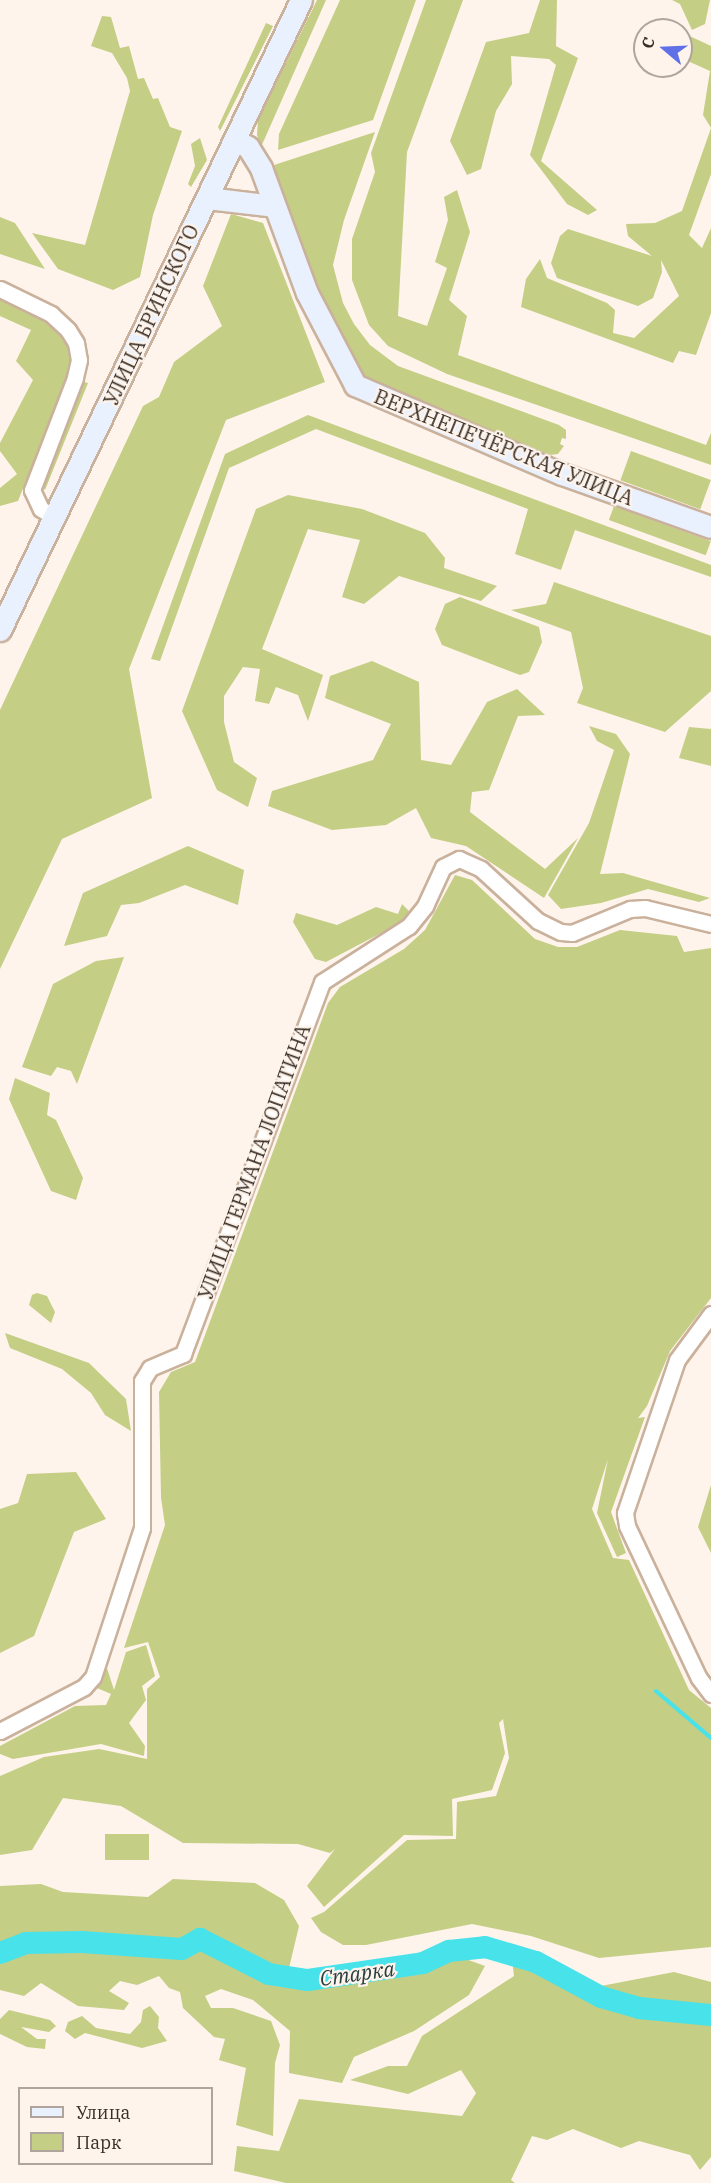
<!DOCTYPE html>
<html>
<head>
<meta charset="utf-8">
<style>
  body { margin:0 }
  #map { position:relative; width:711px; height:2183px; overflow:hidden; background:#fef4eb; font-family:"IBM Plex Serif",serif }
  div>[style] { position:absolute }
  .green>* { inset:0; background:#c4ce85; transform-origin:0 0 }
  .stream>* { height:4px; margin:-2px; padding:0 2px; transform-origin:2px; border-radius:2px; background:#48e2ea }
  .river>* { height:22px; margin:-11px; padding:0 11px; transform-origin:11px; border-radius:11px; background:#48e2ea }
  .roads { filter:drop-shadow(2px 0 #cab19c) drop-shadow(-2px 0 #cab19c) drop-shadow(0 2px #cab19c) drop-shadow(0 -2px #cab19c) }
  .street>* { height:15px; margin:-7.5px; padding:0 7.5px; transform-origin:7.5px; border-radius:7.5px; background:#fff }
  .secondary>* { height:21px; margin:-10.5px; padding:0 10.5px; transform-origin:10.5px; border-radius:10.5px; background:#e9f1ff }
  span { translate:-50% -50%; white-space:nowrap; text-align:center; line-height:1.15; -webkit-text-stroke:4.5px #fef4eb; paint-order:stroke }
  .street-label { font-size:20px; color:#382e26 }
  .water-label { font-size:21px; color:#253e3f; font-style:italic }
  .legend { position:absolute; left:18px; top:2087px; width:195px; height:78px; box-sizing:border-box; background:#fef4eb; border:2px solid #afa59c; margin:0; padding:8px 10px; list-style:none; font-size:18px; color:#382e26 }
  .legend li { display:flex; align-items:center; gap:12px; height:30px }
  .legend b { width:30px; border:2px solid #afa59c }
  .north { position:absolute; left:633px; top:18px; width:60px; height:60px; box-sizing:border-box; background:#fef4eb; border:2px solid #afa59c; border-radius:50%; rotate:289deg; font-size:16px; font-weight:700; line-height:24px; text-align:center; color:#382e26 }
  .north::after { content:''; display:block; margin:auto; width:21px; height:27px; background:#6071e8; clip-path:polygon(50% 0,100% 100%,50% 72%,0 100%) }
</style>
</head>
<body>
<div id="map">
  <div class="green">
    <i style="clip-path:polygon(317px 0,326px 0,261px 147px,257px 135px,258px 120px)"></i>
    <i style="clip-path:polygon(340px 0,416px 0,373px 120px,278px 150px,279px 134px)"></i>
    <i style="clip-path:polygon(426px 0,463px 0,407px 152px,398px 316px,427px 326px,447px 268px,435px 262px,448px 220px,444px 197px,457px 190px,470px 232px,449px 300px,467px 316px,458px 355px,706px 445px,711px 433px,711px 465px,447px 374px,388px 346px,369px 325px,352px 280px,352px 239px,375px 172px,371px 153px)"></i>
    <i style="clip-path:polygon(540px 0,557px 0,556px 46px,578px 58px,541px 161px,597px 210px,588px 215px,567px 204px,530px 155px,556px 65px,549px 59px,511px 56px,512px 84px,496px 111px,481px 169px,467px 175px,450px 141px,486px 42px,529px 33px)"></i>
    <i style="clip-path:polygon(672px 0,710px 0,705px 24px,692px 30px,680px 4px)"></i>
    <i style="clip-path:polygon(102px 16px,111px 17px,120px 48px,129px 46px,138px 79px,144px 78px,153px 99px,158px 98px,170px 127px,182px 131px,153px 215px,140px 277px,113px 290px,58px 269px,32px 233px,85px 245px,130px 91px,127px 78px,112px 53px,91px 46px)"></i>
    <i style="clip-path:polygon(266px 23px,273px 26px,220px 131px,218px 127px)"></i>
    <i style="clip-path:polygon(681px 32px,711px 46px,711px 174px,689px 235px,702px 248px,711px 228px,711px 313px,696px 355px,679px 351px,673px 363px,521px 307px,526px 279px,540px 259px,547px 278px,607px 303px,615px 310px,613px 333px,634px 338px,679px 296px,661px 260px,662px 272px,653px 298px,638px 306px,557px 278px,551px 263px,560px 236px,568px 229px,652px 256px,628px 236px,626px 224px,655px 223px,682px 211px,711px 128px,703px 115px,710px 71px,681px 58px)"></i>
    <i style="clip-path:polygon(375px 132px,344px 220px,333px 265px,343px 303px,354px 324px,370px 345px,398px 366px,559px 425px,566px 430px,566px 439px,562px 438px,560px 444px,564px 446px,558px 454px,550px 455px,363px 378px,337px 342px,268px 167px)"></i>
    <i style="clip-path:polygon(200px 138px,207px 160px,191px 187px,188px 184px,195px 166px,191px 144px)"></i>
    <i style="clip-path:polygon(231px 214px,263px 223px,325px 382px,226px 420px,129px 669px,152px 798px,62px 839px,0 969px,0 710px,143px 406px,159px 397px,174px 362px,222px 326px,203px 286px)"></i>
    <i style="clip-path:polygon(0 217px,15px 223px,45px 269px,0 254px)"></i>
    <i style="clip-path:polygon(0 297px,36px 313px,69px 342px,72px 365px,18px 501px,0 506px,0 488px,17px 474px,0 451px,0 443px,33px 380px,16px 361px,31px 330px,0 316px)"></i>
    <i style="clip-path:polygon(84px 382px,88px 383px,45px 490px,43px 487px)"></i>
    <i style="clip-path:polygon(308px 415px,711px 565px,711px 577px,575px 530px,561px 570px,515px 554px,528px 509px,316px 429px,229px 468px,160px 661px,151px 659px,225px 454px)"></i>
    <i style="left:631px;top:451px;width:85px;height:31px;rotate:20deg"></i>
    <i style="clip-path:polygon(288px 495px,362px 509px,425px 533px,445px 558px,444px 568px,497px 586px,481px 601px,399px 576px,364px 604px,342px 597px,360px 540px,308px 529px,262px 649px,323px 675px,308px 721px,298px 695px,276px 687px,269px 704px,255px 701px,260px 669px,243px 667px,224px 696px,224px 722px,234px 762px,257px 778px,248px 807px,217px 790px,182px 711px,256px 509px)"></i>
    <i style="left:614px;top:506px;width:103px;height:15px;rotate:20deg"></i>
    <i style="clip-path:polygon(554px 582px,711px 636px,711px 691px,665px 732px,577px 703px,583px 688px,571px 632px,511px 610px,546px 604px)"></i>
    <i style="clip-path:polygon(460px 597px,539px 627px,542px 642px,529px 672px,520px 675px,442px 645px,435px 629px,445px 604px)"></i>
    <i style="clip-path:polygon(372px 661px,419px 682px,421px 760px,451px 765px,487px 702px,517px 689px,545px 715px,518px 716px,489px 790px,472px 792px,470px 812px,545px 869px,578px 838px,544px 898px,466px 846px,431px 838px,416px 808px,386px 825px,332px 830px,268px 806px,272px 791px,373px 760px,391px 724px,325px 698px,330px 676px)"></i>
    <i style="clip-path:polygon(589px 726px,616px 734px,630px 754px,600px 874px,623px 873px,710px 898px,699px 902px,648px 889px,601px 903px,561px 909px,548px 895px,589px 823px,614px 750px,597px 741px)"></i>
    <i style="clip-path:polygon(689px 727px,711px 729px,711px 766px,679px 758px)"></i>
    <i style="clip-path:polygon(188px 846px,244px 870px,238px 905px,185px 885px,139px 903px,121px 905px,107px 936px,64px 946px,83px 893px)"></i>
    <i style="clip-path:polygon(455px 875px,472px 880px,535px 939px,558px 947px,577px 947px,620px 930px,677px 936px,684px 952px,711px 948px,711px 1298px,670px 1351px,647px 1406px,638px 1418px,645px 1417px,611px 1512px,626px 1553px,617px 1557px,597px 1513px,608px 1459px,592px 1509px,613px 1558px,629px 1560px,689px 1690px,711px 1708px,711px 1947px,599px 1958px,531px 1936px,472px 1924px,366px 1945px,343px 1945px,321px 1932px,311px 1918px,324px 1912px,407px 1840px,456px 1839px,457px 1802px,496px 1796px,509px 1758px,503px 1719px,499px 1723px,505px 1753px,492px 1790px,452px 1799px,453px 1836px,404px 1835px,324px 1907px,307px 1886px,335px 1849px,330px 1853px,298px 1844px,183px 1843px,121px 1806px,63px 1798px,32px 1850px,0 1855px,0 1776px,44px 1757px,99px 1749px,147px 1759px,147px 1689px,160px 1677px,148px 1642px,124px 1648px,165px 1525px,161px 1498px,159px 1392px,171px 1372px,195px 1362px,328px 1003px,340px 987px,404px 949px,425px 930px)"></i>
    <i style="clip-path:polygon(402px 904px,409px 911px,400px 923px,326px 962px,315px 959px,293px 922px,296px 913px,337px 925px,376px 907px,398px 914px)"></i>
    <i style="clip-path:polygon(124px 957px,77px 1084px,71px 1071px,57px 1067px,51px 1076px,22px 1067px,53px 984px,96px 961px)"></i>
    <i style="clip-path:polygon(15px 1078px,50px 1093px,47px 1115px,56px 1120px,83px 1178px,76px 1200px,51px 1191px,9px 1099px)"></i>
    <i style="clip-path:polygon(37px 1293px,47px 1296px,55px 1312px,51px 1323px,29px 1305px,32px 1295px)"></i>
    <i style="clip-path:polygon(5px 1333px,89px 1363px,126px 1399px,131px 1431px,105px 1415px,91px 1393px,62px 1369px,10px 1348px)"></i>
    <i style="clip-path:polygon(76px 1472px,106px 1519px,74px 1532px,34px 1636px,0 1653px,0 1509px,18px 1503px,27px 1474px)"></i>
    <i style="clip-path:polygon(711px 1485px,711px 1553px,698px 1527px)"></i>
    <i style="clip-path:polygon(146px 1645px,155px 1676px,142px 1686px,146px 1700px,129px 1723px,145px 1746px,144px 1756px,101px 1744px,13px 1759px,0 1754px,0 1746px,75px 1706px,106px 1705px,111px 1694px,97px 1688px,106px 1665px,114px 1690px,126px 1652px)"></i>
    <i style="left:149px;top:1834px;width:26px;height:44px;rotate:90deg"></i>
    <i style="clip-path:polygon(173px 1879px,255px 1883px,284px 1900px,299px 1926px,289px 1968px,337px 1971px,452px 1954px,485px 1966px,469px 1995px,414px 2031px,354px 2057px,342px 2083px,289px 2073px,290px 2031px,253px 2000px,221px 1989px,205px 1996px,211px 2008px,233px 2008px,271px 2021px,280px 2045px,275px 2063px,273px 2136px,236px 2125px,246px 2068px,219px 2060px,225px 2039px,214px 2037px,183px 2008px,180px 1992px,169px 1988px,159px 1976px,137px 1985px,120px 1981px,109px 1991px,129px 2003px,124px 2010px,78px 2006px,41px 1983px,24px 1996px,0 1990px,0 1886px,41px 1884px,63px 1892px,148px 1897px)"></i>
    <i style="clip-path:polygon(512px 1959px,563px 1982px,601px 1986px,674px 1972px,711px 1982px,711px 2157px,700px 2170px,690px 2155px,639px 2141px,621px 2148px,573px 2129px,547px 2140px,532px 2136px,511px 2180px,515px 2183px,286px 2183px,234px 2171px,237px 2146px,279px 2151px,299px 2099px,462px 2116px,476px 2093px,461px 2070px,408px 2094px,350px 2080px,388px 2066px,407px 2066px,422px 2036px,514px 1976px)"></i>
    <i style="clip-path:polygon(150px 2006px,159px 2017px,158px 2028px,167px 2041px,142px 2048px,85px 2033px,75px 2039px,65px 2031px,68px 2022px,82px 2016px,96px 2028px,130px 2034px,141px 2022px,143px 2010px)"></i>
    <i style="clip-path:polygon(9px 2010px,50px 2020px,56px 2026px,49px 2032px,21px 2027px,37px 2039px,46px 2039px,45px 2049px,27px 2047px,0 2034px,0 2019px)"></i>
  </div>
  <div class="stream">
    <i style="left:656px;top:1691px;width:72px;rotate:40.5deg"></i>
  </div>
  <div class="river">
    <i style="left:0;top:1953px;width:28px;rotate:-21deg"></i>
    <i style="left:26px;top:1943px;width:56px;rotate:-1deg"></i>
    <i style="left:82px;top:1942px;width:100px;rotate:4deg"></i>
    <i style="left:182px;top:1949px;width:21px;rotate:-29deg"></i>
    <i style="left:200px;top:1939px;width:77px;rotate:26.9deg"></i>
    <i style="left:269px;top:1974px;width:39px;rotate:9deg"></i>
    <i style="left:308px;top:1980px;width:116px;rotate:-8.4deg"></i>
    <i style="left:423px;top:1963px;width:29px;rotate:-25deg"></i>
    <i style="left:449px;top:1951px;width:36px;rotate:-6deg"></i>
    <i style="left:485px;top:1947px;width:53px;rotate:16.4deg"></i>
    <i style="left:536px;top:1962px;width:74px;rotate:28.3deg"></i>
    <i style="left:601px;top:1997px;width:40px;rotate:16deg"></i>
    <i style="left:639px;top:2008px;width:72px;rotate:5.6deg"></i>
  </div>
  <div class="roads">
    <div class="street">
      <i style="left:0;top:289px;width:57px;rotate:26.1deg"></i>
      <i style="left:51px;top:314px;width:23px;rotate:43deg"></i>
      <i style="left:68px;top:330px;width:15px;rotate:58deg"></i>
      <i style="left:76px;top:343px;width:17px;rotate:80deg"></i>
      <i style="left:79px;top:360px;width:18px;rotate:103deg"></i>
      <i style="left:75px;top:378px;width:120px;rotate:111deg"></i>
      <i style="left:32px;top:490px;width:21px;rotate:65deg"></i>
      <i style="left:41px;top:509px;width:15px;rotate:32deg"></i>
      <i style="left:711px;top:1314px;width:57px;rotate:126.5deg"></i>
      <i style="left:677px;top:1360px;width:162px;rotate:108.8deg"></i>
      <i style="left:625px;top:1513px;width:13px;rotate:81deg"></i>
      <i style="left:627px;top:1526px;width:168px;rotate:64.7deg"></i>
      <i style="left:699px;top:1678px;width:20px;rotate:53deg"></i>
      <i style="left:0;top:1731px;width:95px;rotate:-27.6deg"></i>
      <i style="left:84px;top:1687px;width:13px;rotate:-48deg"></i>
      <i style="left:93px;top:1677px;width:157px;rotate:-71.8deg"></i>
      <i style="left:142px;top:1528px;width:147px;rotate:-90deg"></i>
      <i style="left:142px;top:1381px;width:15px;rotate:-58deg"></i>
      <i style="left:150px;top:1368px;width:36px;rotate:-23deg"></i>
      <i style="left:183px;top:1354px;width:397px;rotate:-69.5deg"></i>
      <i style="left:322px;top:982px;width:103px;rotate:-32.8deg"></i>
      <i style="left:409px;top:926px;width:26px;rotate:-51deg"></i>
      <i style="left:425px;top:906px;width:43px;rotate:-65.2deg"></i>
      <i style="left:443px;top:867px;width:18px;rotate:-27deg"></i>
      <i style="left:459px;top:859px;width:24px;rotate:24deg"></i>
      <i style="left:481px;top:869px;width:77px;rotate:42.4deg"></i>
      <i style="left:538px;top:921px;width:25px;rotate:26deg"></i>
      <i style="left:561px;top:932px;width:11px;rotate:5deg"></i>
      <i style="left:572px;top:933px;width:63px;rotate:-22.5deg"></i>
      <i style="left:630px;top:909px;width:15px;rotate:-4deg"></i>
      <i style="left:645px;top:908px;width:68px;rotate:13.6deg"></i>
    </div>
    <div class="secondary">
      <i style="left:235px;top:140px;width:15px;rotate:28deg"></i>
      <i style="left:248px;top:147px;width:25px;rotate:58deg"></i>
      <i style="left:261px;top:168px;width:133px;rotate:69.8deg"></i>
      <i style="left:307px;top:293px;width:104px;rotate:62.4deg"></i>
      <i style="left:355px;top:385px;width:225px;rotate:23.3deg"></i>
      <i style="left:562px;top:474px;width:158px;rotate:19.6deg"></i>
      <i style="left:207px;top:198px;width:67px;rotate:6.8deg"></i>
      <i style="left:0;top:630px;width:698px;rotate:-64.46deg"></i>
    </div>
  </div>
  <div class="street-label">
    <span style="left:151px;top:315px;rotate:-65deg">УЛИЦА БРИНСКОГО</span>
    <span style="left:504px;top:447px;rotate:22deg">ВЕРХНЕПЕЧЁРСКАЯ УЛИЦА</span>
    <span style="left:254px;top:1162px;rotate:-70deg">УЛИЦА ГЕРМАНА ЛОПАТИНА</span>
  </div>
  <div class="water-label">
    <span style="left:357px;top:1973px;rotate:-8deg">Старка</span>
  </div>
  <ul class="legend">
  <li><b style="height:8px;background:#e9f1ff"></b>Улица</li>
  <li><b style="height:16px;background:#c4ce85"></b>Парк</li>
  </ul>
  <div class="north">С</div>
</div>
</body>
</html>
